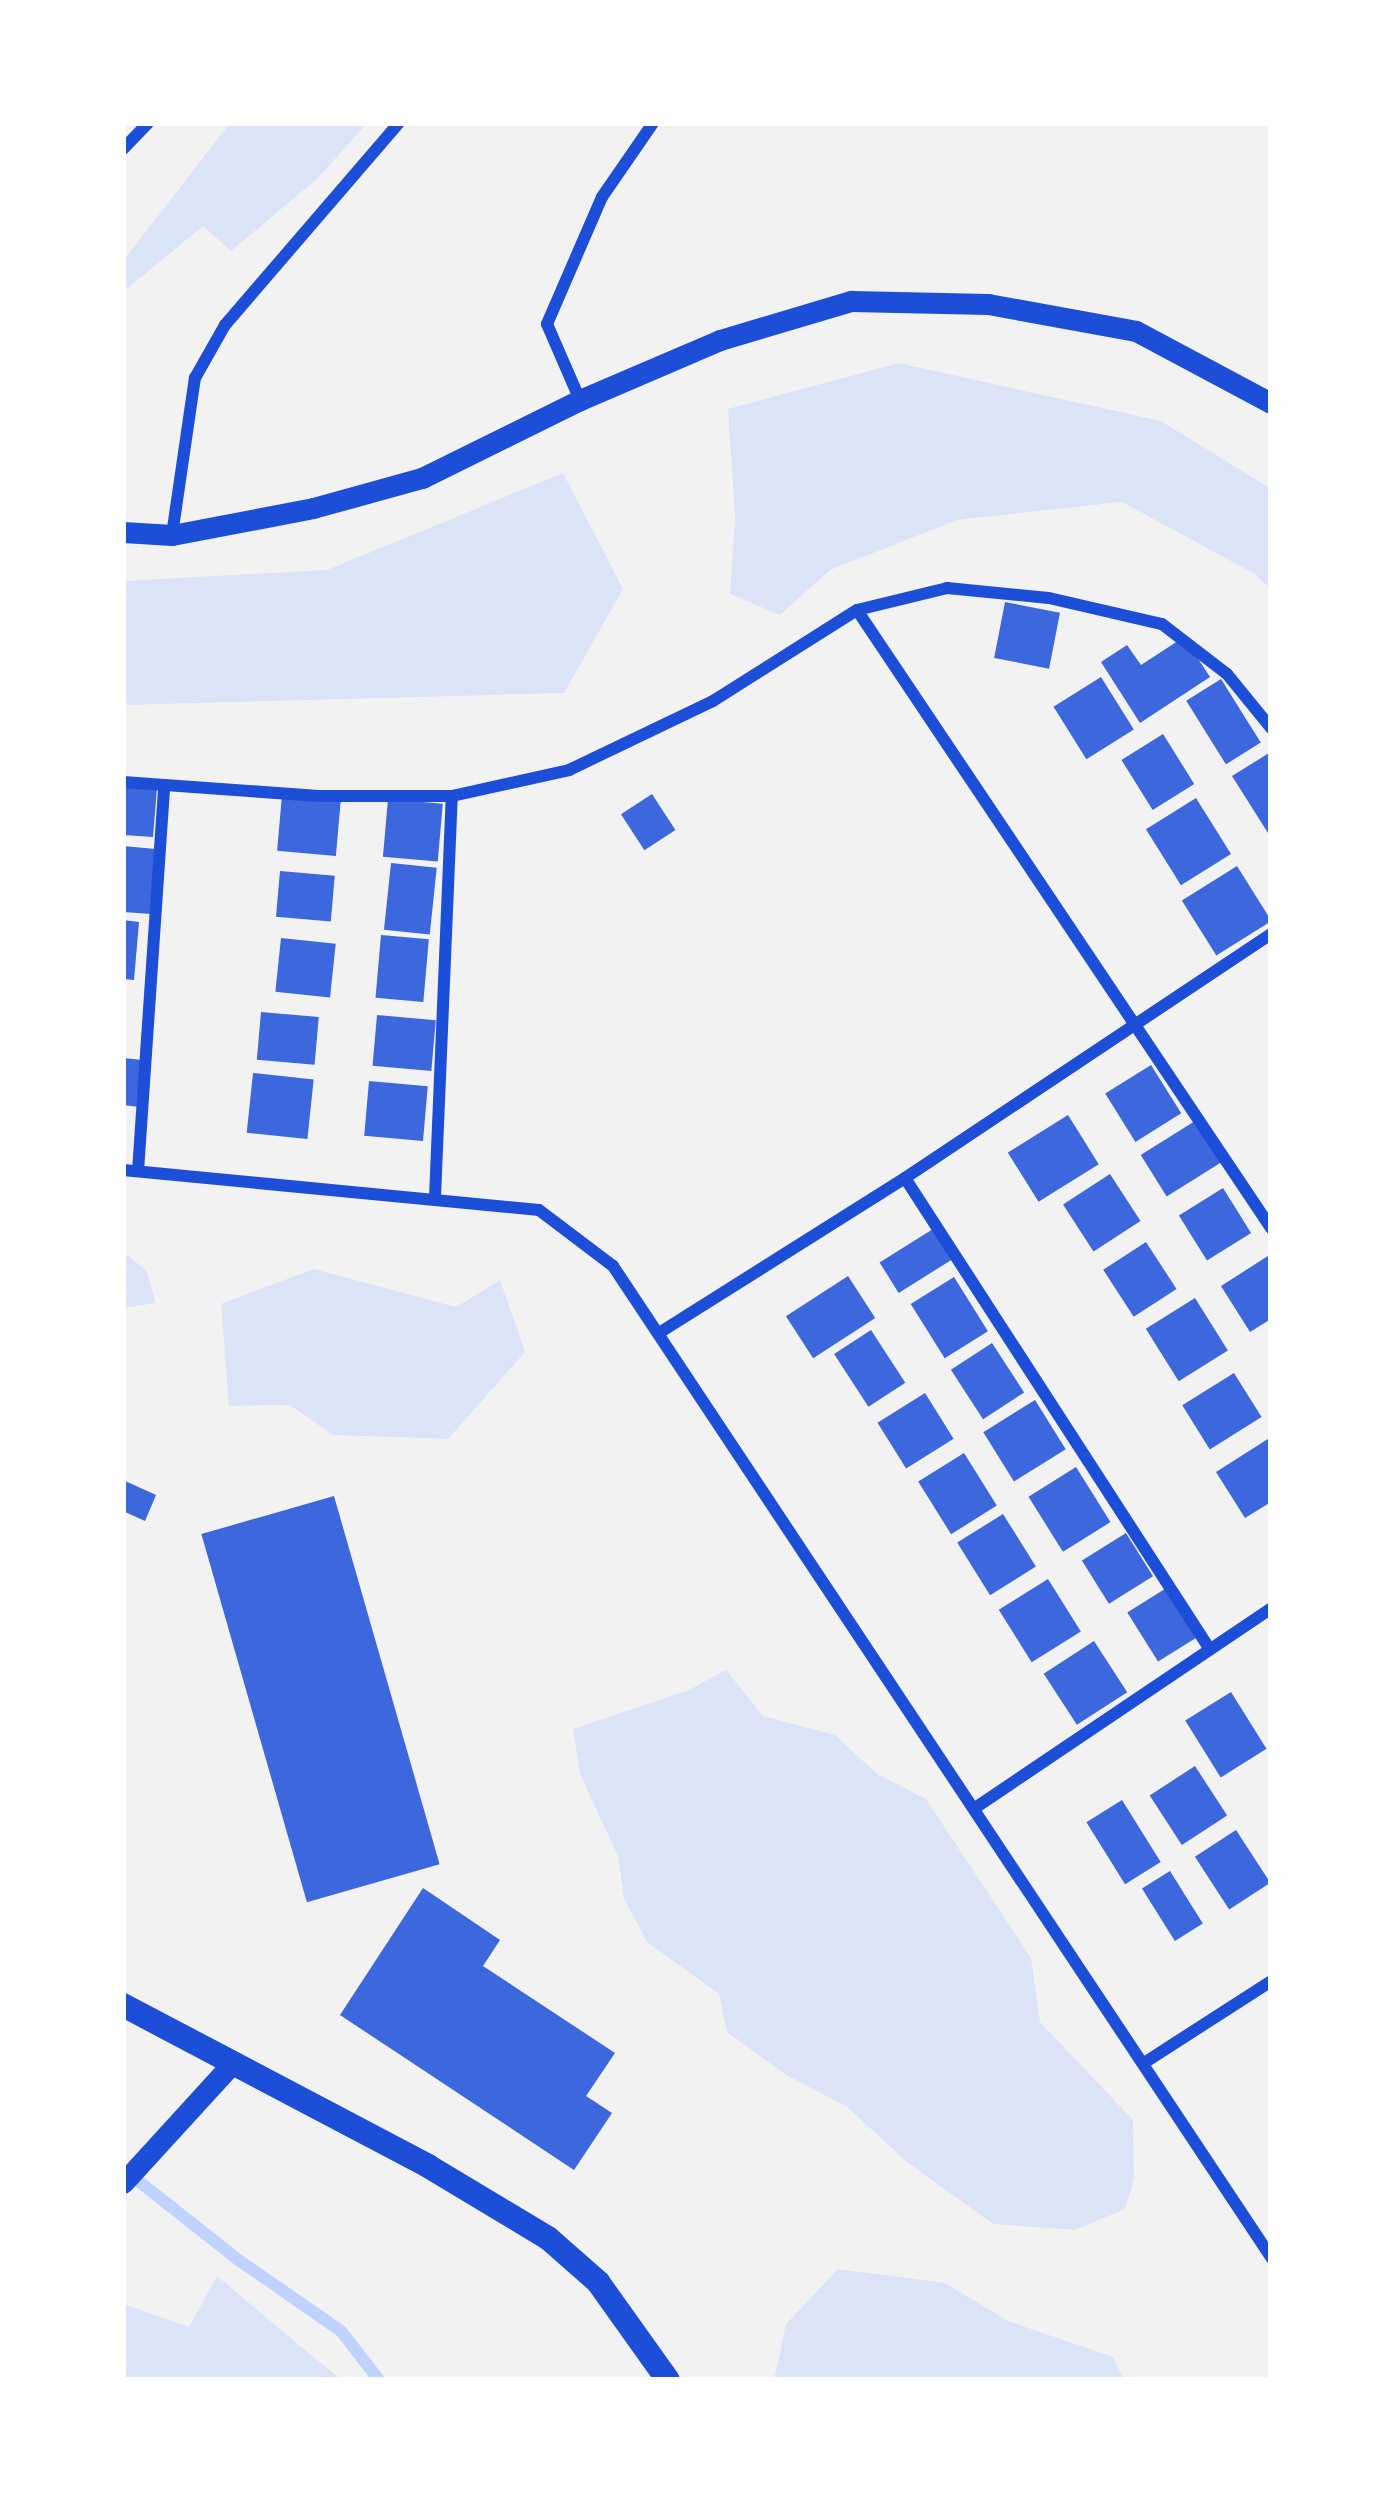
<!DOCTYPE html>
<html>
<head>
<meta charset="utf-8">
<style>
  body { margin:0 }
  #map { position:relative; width:1394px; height:2503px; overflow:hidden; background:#f2f2f2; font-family:"IBM Plex Sans",sans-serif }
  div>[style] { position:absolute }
  .green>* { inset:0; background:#dbe4f7 }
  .stream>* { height:12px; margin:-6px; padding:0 6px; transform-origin:6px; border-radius:6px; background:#bfd3fe }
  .building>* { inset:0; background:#3d67dc; transform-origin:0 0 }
  .minor>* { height:12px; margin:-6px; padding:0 6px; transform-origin:6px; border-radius:6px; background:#1d4ed8 }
  .tertiary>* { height:21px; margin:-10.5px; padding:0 10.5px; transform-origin:10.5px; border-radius:10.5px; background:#1d4ed8 }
  .secondary>* { height:24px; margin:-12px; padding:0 12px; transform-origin:12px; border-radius:12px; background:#1d4ed8 }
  span { translate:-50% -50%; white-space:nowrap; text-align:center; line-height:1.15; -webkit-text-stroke:12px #fff; paint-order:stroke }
  .frame { position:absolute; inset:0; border:126px solid #fff; pointer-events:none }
</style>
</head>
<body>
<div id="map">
  <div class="green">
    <i style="clip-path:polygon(230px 123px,367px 123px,318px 178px,231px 251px,203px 226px,123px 292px,123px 261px)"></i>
    <i style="clip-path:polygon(899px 363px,1161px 421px,1271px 489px,1271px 590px,1255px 574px,1122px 502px,957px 520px,830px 570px,780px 615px,730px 594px,735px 517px,728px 409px)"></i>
    <i style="clip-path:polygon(563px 473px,623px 589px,564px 693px,123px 705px,123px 581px,327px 570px)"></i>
    <i style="clip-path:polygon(123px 1252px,146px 1270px,156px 1303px,123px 1308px)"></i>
    <i style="clip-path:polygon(314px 1269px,456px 1307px,500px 1280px,525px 1352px,448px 1439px,333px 1435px,290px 1405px,229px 1406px,221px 1304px)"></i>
    <i style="clip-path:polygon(726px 1670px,763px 1716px,835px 1735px,877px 1774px,926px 1799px,1031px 1958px,1040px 2022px,1133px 2120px,1134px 2179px,1125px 2209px,1075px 2230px,993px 2224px,907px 2162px,846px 2106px,786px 2075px,727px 2032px,719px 1994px,647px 1942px,624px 1898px,618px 1856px,580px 1774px,573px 1729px,689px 1690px)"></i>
    <i style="clip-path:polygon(838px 2269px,945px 2283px,1008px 2321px,1113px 2357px,1124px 2380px,774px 2380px,786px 2324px)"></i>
    <i style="clip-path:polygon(217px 2276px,306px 2351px,342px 2380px,123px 2380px,123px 2304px,189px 2327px)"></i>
  </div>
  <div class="stream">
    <i style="left:127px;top:2172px;width:140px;rotate:38.3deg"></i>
    <i style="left:237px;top:2259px;width:126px;rotate:34.7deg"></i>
    <i style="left:341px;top:2331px;width:62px;rotate:52.2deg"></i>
  </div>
  <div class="building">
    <i style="left:1005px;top:602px;width:56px;height:57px;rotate:11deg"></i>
    <i style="clip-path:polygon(1184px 637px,1210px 677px,1140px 723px,1101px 662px,1127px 645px,1141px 665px)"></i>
    <i style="left:1101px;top:677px;width:62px;height:56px;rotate:58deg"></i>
    <i style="left:1221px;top:679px;width:75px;height:41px;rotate:58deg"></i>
    <i style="left:1163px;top:734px;width:59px;height:49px;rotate:58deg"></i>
    <i style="clip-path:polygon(1269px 753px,1271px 831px,1268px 833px,1232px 776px)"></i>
    <i style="clip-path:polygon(123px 784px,157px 788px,153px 837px,123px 835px)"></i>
    <i style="left:652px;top:794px;width:43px;height:37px;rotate:57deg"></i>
    <i style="left:282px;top:795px;width:59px;height:56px;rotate:5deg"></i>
    <i style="left:1196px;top:798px;width:66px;height:59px;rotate:58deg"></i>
    <i style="left:388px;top:799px;width:55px;height:58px;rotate:5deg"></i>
    <i style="clip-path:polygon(123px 846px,156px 849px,151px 914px,123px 912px)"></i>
    <i style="left:391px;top:863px;width:46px;height:67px;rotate:6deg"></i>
    <i style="left:1237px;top:866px;width:65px;height:65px;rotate:58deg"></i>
    <i style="left:280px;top:871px;width:55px;height:46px;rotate:5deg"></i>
    <i style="clip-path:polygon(123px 920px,139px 922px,134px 980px,123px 979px)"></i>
    <i style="left:381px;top:935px;width:48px;height:63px;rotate:5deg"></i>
    <i style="left:281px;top:938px;width:55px;height:54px;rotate:6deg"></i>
    <i style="left:261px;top:1012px;width:58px;height:48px;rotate:5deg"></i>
    <i style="left:377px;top:1015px;width:59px;height:51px;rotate:5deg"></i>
    <i style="clip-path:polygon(123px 1058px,143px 1060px,139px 1107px,123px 1105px)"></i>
    <i style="left:1151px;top:1065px;width:57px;height:54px;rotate:58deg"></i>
    <i style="left:253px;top:1073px;width:61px;height:60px;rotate:6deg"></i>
    <i style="left:369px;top:1081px;width:59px;height:55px;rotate:5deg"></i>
    <i style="left:1068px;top:1115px;width:58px;height:71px;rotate:58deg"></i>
    <i style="left:1195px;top:1121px;width:49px;height:64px;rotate:58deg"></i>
    <i style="left:1110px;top:1174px;width:56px;height:56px;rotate:57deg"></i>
    <i style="left:1223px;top:1188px;width:53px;height:52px;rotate:58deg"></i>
    <i style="left:933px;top:1229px;width:36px;height:63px;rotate:58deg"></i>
    <i style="left:1146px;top:1242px;width:56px;height:51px;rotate:57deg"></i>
    <i style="clip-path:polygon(1271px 1254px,1271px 1319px,1250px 1332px,1221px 1286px)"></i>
    <i style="left:848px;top:1276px;width:50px;height:74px;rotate:57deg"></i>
    <i style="left:954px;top:1277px;width:64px;height:51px;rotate:58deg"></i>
    <i style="left:1195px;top:1298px;width:62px;height:58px;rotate:58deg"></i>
    <i style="left:871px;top:1330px;width:63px;height:44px;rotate:57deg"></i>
    <i style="left:992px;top:1343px;width:59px;height:49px;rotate:57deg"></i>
    <i style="left:1234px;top:1373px;width:52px;height:61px;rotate:58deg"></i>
    <i style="left:925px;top:1393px;width:54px;height:56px;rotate:58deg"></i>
    <i style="left:1035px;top:1400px;width:58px;height:61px;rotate:58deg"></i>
    <i style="clip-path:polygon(1271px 1437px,1271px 1502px,1245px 1518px,1216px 1472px)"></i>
    <i style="left:964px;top:1453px;width:62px;height:54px;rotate:58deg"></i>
    <i style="left:1076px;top:1467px;width:65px;height:56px;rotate:58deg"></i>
    <i style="clip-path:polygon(123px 1480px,156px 1495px,145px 1521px,123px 1511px)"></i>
    <i style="left:334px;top:1496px;width:383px;height:138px;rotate:74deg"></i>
    <i style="left:1003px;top:1514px;width:62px;height:54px;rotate:58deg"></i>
    <i style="left:1126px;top:1533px;width:51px;height:52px;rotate:58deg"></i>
    <i style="left:1048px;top:1579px;width:62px;height:58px;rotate:58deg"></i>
    <i style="left:1168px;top:1587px;width:58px;height:48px;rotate:58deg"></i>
    <i style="left:1094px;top:1641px;width:61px;height:60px;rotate:57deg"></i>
    <i style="left:1231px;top:1692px;width:67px;height:54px;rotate:58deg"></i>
    <i style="left:1195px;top:1766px;width:59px;height:54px;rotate:57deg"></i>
    <i style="left:1122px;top:1800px;width:73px;height:42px;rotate:58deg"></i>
    <i style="left:1236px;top:1830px;width:63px;height:49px;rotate:57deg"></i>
    <i style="left:1170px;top:1871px;width:62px;height:33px;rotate:58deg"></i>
    <i style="clip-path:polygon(423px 1888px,500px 1940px,483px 1966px,615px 2053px,586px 2096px,612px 2113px,574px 2170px,340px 2015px)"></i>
  </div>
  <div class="minor">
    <i style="left:123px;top:149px;width:36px;rotate:-46deg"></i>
    <i style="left:580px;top:400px;width:83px;rotate:-113.5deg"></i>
    <i style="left:547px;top:324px;width:138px;rotate:-66.6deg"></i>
    <i style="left:602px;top:197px;width:90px;rotate:-55.4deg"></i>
    <i style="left:172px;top:535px;width:159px;rotate:-81.7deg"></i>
    <i style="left:195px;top:378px;width:61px;rotate:-60.5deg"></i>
    <i style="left:225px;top:325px;width:267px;rotate:-49.3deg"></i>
    <i style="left:857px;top:610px;width:744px;rotate:56.18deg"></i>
    <i style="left:123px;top:782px;width:196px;rotate:4.1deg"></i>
    <i style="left:318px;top:796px;width:134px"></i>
    <i style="left:452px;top:796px;width:120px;rotate:-12.5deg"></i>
    <i style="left:569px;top:770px;width:160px;rotate:-25.6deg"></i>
    <i style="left:713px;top:701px;width:170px;rotate:-32.3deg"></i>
    <i style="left:857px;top:610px;width:93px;rotate:-13.7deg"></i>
    <i style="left:947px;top:588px;width:102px;rotate:5.6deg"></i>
    <i style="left:1049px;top:598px;width:116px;rotate:13deg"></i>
    <i style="left:1162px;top:624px;width:82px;rotate:37.6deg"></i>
    <i style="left:1227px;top:674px;width:70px;rotate:50.8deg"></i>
    <i style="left:123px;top:1170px;width:418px;rotate:5.5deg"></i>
    <i style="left:539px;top:1210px;width:93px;rotate:37.1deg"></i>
    <i style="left:613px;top:1266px;width:1190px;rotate:56.42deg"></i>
    <i style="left:138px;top:1171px;width:387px;rotate:-86.1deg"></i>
    <i style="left:905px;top:1178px;width:560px;rotate:57.1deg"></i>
    <i style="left:435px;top:1197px;width:401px;rotate:-87.6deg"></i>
    <i style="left:659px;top:1333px;width:291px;rotate:-32.2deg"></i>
    <i style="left:905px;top:1178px;width:440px;rotate:-33.7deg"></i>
    <i style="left:975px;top:1808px;width:357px;rotate:-34deg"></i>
    <i style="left:1144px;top:2063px;width:151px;rotate:-32.8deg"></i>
  </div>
  <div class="tertiary">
    <i style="left:123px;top:532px;width:49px;rotate:3.5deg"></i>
    <i style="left:172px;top:535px;width:144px;rotate:-10.8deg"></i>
    <i style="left:313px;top:508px;width:113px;rotate:-15.4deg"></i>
    <i style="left:422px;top:478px;width:176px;rotate:-26.3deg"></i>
    <i style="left:580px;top:400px;width:152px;rotate:-23.2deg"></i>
    <i style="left:720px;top:340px;width:137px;rotate:-16.6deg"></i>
    <i style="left:851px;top:301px;width:137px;rotate:1.3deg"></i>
    <i style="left:988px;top:304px;width:150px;rotate:10.3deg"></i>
    <i style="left:1136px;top:331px;width:153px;rotate:28.1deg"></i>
    <i style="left:123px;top:2183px;width:159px;rotate:-47.6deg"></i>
  </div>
  <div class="secondary">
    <i style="left:123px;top:2005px;width:345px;rotate:27.8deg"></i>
    <i style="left:428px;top:2166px;width:140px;rotate:31deg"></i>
    <i style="left:548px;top:2238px;width:67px;rotate:41.3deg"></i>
    <i style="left:598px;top:2282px;width:120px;rotate:54.5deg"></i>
  </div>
  <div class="frame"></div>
</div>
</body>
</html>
